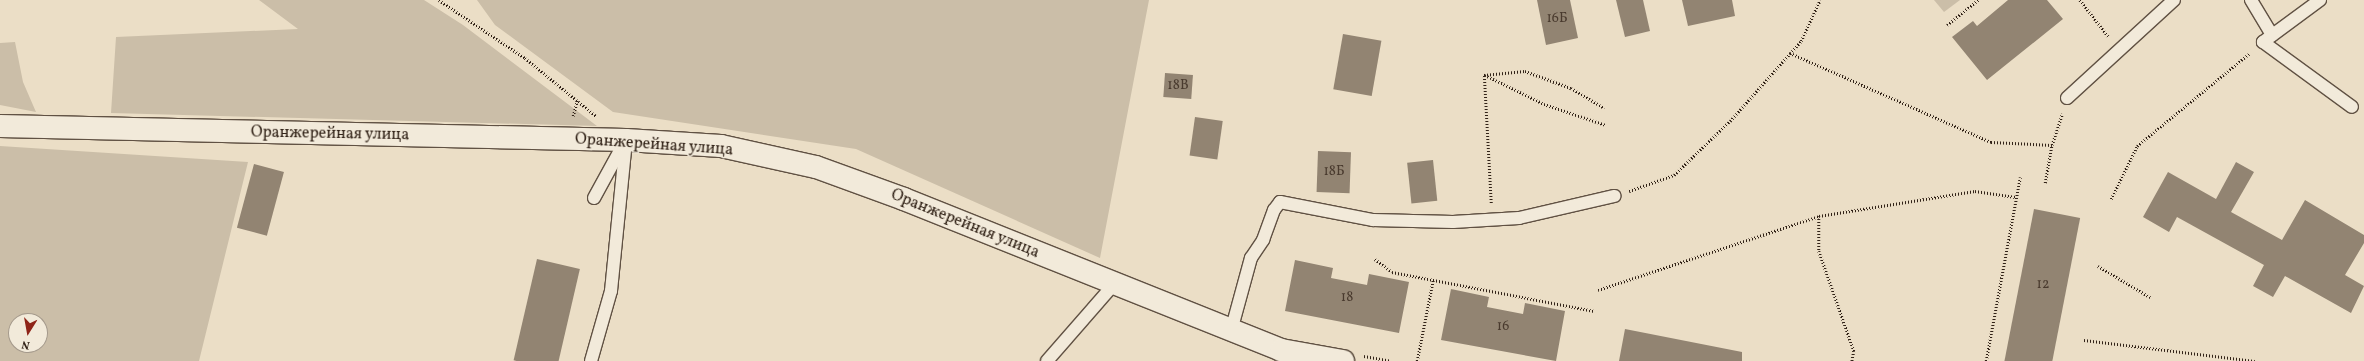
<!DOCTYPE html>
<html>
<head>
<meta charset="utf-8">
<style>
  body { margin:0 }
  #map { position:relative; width:2364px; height:361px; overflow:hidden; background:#ebdec6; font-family:Vollkorn,serif }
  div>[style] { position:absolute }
  .green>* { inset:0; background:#cbbea8 }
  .building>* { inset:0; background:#928472; transform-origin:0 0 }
  .path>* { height:2.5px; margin-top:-1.25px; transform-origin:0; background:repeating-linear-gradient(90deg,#312217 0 1px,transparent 0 3px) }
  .roads { filter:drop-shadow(1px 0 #605143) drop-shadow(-1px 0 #605143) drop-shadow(0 1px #605143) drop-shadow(0 -1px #605143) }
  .service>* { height:12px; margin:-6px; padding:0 6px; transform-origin:6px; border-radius:6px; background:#f2eada }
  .minor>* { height:22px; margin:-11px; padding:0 11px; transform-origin:11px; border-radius:11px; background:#f2eada }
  span { translate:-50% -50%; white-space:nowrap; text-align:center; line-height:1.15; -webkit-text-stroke:3px #f2eada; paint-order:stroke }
  .number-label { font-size:14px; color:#493a2e }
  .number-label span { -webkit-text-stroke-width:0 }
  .street-label { font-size:16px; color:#312217 }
  .north { position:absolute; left:8px; top:313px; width:40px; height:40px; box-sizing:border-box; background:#f2eada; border:1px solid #a59a8c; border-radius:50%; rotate:191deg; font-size:11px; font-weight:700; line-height:16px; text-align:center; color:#312217 }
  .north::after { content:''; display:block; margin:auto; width:14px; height:18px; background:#8f2418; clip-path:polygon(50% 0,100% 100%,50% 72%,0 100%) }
</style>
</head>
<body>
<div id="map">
  <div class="green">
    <i style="clip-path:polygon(259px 0,424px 0,463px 25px,597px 126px,111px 113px,116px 37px,298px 29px)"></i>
    <i style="clip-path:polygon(477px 0,1149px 0,1100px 258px,856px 149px,613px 112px,495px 25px)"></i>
    <i style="clip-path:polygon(1934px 0,1960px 0,1944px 12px)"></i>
    <i style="clip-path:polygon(15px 42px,23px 82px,36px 112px,0 105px,0 43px)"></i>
    <i style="clip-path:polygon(evenodd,0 146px,248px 162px,199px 361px,0 361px,0 146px,16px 321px,40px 321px,40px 345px,16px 345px,16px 321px)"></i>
  </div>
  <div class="building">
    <i style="clip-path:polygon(1537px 0,1570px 0,1578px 38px,1546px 45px)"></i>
    <i style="clip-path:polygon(1616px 0,1643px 0,1650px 31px,1625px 37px)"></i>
    <i style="clip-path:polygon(1682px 0,1732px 0,1735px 16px,1688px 26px)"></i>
    <i style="clip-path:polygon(2008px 0,2047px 0,2063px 19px,1987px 80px,1952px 37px,1973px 21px,1977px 26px)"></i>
    <i style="left:1343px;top:34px;width:39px;height:56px;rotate:10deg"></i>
    <i style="left:1165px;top:73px;width:28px;height:24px;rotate:4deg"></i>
    <i style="left:1195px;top:117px;width:28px;height:39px;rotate:8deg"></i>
    <i style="left:1318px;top:151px;width:33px;height:41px;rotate:2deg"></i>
    <i style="left:1433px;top:160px;width:41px;height:26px;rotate:84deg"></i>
    <i style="clip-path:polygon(2236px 162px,2254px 172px,2231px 212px,2282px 240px,2305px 200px,2364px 235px,2364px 243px,2345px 275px,2364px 286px,2351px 313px,2285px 276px,2273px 297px,2253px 286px,2264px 265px,2177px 217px,2169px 232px,2143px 217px,2168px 172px,2216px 199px)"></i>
    <i style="left:254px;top:164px;width:31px;height:66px;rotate:15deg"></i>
    <i style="left:2034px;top:209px;width:47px;height:155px;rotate:11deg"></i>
    <i style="left:537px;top:259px;width:44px;height:104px;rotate:13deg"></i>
    <i style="clip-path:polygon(1295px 260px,1333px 268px,1331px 278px,1367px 285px,1369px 274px,1409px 282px,1399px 333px,1285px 311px)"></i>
    <i style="clip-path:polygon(1451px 289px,1489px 297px,1487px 307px,1523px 314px,1525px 303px,1565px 311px,1556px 361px,1441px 340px)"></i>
    <i style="clip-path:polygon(1625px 329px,1742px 352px,1742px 361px,1619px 361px)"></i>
  </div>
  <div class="path">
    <i style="left:439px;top:0;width:104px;rotate:34deg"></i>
    <i style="left:525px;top:58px;width:92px;rotate:39.2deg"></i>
    <i style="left:2080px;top:0;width:46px;rotate:52.1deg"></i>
    <i style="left:1947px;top:25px;width:40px;rotate:-39deg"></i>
    <i style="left:1790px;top:53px;width:220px;rotate:23.9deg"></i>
    <i style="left:1991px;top:142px;width:61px;rotate:2.8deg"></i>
    <i style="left:1485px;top:75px;width:66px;rotate:26.2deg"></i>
    <i style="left:1544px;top:104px;width:65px;rotate:18.7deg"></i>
    <i style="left:573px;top:116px;width:16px;rotate:-75deg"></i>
    <i style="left:2045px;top:183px;width:39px;rotate:-80deg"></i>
    <i style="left:2052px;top:145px;width:33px;rotate:-72deg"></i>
    <i style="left:1629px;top:191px;width:48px;rotate:-19.6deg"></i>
    <i style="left:1674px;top:175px;width:78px;rotate:-44deg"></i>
    <i style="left:1730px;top:121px;width:107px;rotate:-48.4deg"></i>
    <i style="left:1801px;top:41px;width:45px;rotate:-65.1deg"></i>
    <i style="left:2111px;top:199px;width:59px;rotate:-63.9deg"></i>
    <i style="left:2137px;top:146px;width:146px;rotate:-39.5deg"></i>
    <i style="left:1491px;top:203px;width:128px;rotate:-93.1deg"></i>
    <i style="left:1484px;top:75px;width:41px;rotate:-5.6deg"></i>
    <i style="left:1525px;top:71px;width:49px;rotate:20.3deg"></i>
    <i style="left:1571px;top:88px;width:39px;rotate:31deg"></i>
    <i style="left:1819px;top:216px;width:35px;rotate:90deg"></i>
    <i style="left:1819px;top:251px;width:106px;rotate:70.7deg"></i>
    <i style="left:1854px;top:351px;width:10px;rotate:101deg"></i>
    <i style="left:1375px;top:259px;width:21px;rotate:37deg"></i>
    <i style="left:1392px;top:272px;width:206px;rotate:10.9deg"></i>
    <i style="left:2098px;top:266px;width:61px;rotate:30.8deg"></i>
    <i style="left:1598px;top:290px;width:233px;rotate:-18.5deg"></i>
    <i style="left:1819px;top:216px;width:158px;rotate:-9.1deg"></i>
    <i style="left:1975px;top:191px;width:41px;rotate:8.3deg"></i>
    <i style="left:2084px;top:340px;width:172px;rotate:7deg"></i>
    <i style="left:1364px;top:356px;width:27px;rotate:10deg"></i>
    <i style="left:1417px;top:361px;width:83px;rotate:-78.8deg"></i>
    <i style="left:1986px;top:361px;width:187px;rotate:-79.5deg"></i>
  </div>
  <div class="roads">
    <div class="service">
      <i style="left:2251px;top:0;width:41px;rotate:59deg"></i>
      <i style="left:2320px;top:0;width:71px;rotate:143.6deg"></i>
      <i style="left:2263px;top:42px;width:110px;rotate:36.1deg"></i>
      <i style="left:2067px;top:98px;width:145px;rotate:-42.5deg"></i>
      <i style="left:594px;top:198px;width:60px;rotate:-61.3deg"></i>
      <i style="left:1231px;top:331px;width:76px;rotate:-74.7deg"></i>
      <i style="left:1251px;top:258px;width:22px;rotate:-56deg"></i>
      <i style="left:1263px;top:240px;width:32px;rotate:-70deg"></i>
      <i style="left:1274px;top:210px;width:10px;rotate:-53deg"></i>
      <i style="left:1280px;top:202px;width:95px;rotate:11deg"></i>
      <i style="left:1373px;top:220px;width:80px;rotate:1.4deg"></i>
      <i style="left:1453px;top:222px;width:66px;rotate:-3.5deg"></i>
      <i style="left:1519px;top:218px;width:98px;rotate:-13deg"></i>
      <i style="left:591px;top:361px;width:73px;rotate:-74.1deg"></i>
      <i style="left:611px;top:291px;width:152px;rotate:-84.3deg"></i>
      <i style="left:1047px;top:361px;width:103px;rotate:-48.9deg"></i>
    </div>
    <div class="minor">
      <i style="left:0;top:126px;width:626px;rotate:1.28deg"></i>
      <i style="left:626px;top:140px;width:95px;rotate:3.6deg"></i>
      <i style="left:721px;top:146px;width:97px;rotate:12.5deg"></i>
      <i style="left:816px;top:167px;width:94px;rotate:20deg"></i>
      <i style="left:904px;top:199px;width:406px;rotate:21.8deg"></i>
      <i style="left:1281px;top:350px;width:63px;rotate:10.1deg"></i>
    </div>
  </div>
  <div class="number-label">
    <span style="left:1557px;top:19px">16Б</span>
    <span style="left:1178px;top:86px">18В</span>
    <span style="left:1334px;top:172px">18Б</span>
    <span style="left:2043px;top:285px">12</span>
    <span style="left:1347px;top:298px">18</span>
    <span style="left:1503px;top:327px">16</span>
  </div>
  <div class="street-label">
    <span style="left:330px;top:134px;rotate:1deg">Оранжерейная улица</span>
    <span style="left:654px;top:145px;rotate:4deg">Оранжерейная улица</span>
    <span style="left:965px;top:224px;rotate:22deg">Оранжерейная улица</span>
  </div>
  <div class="north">N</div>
</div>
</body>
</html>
